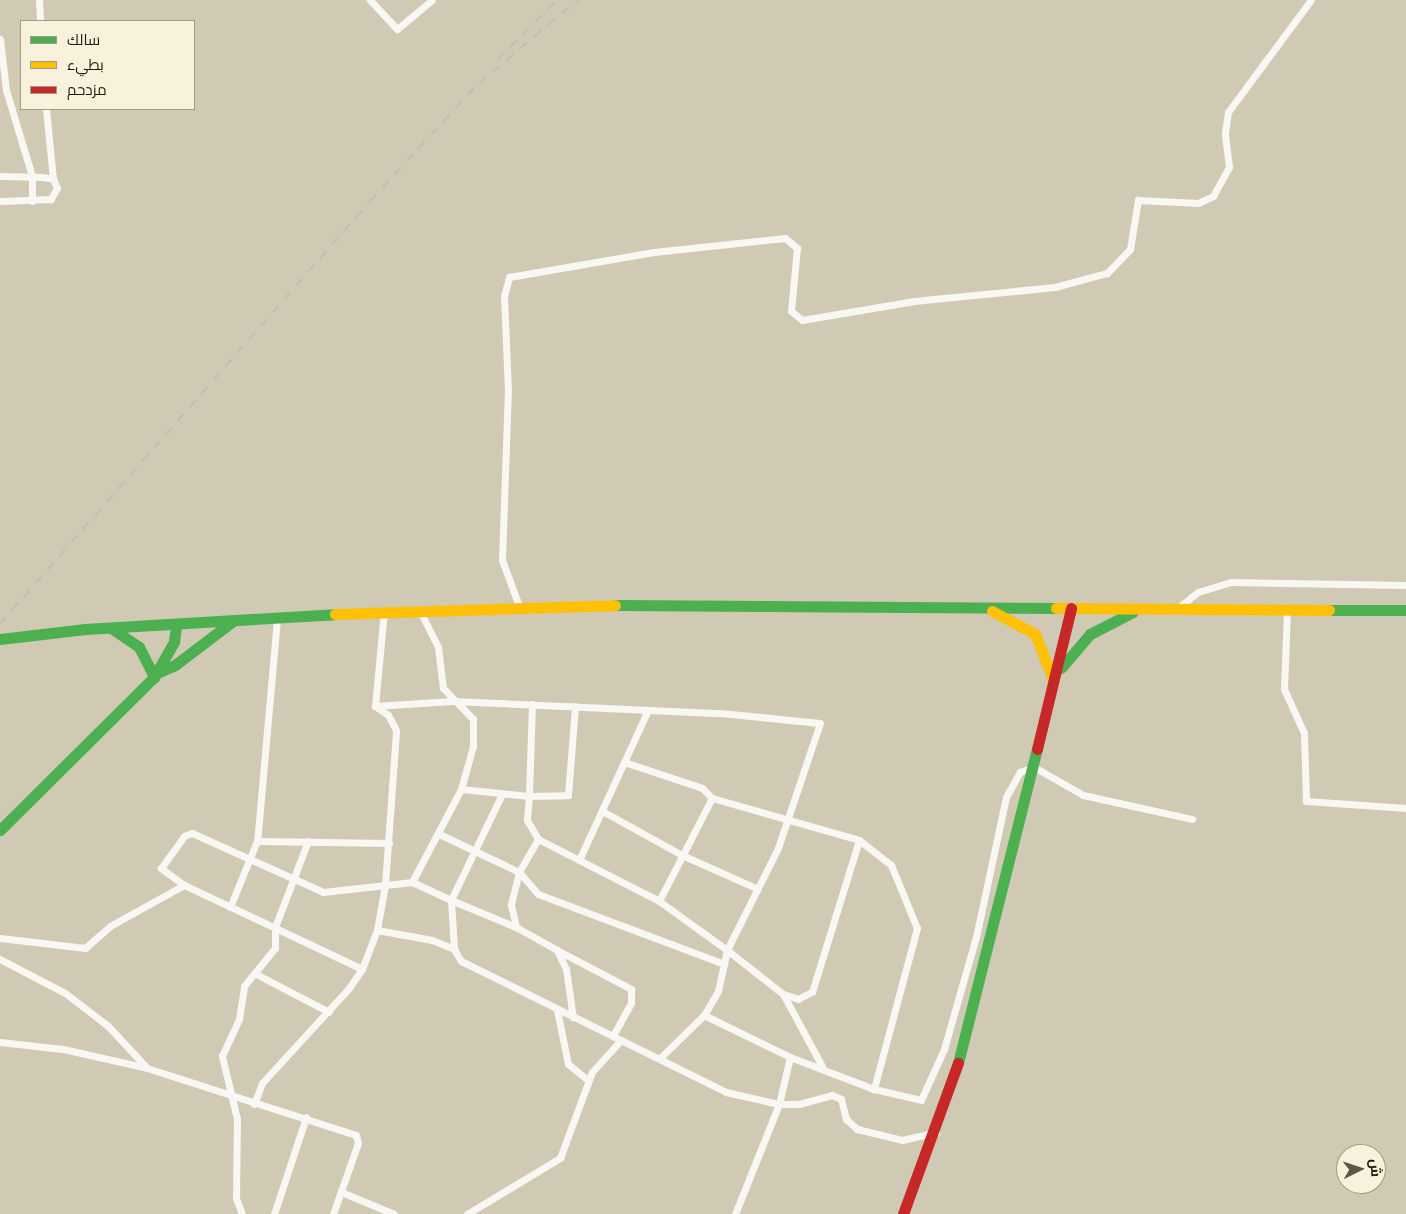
<!DOCTYPE html>
<html>
<head>
<meta charset="utf-8">
<style>
  body { margin:0 }
  #map { position:relative; width:1406px; height:1214px; overflow:hidden; background:#d0c9b3; font-family:Karla,Cairo,sans-serif }
  div>[style] { position:absolute }
  .street>* { height:7px; margin:-3.5px; padding:0 3.5px; transform-origin:3.5px; border-radius:3.5px; background:#f8f7f4 }
  .fast>* { height:11px; margin:-5.5px; padding:0 5.5px; transform-origin:5.5px; border-radius:5.5px; background:#4caf50 }
  .slow>* { height:11px; margin:-5.5px; padding:0 5.5px; transform-origin:5.5px; border-radius:5.5px; background:#ffc107 }
  .jam>* { height:11px; margin:-5.5px; padding:0 5.5px; transform-origin:5.5px; border-radius:5.5px; background:#c62828 }
  .rail>* { height:2px; margin-top:-1px; transform-origin:0; background:repeating-linear-gradient(90deg,#bfbdb6 0 9px,transparent 0 18px) }
  span { translate:-50% -50%; white-space:nowrap; text-align:center; line-height:1.15; -webkit-text-stroke:4.5px #f8f1dc; paint-order:stroke }
  .legend { position:absolute; left:20px; top:20px; width:175px; height:90px; box-sizing:border-box; background:#f8f1dc; border:1px solid #a19b88; margin:0; padding:6px 9px; list-style:none; font-size:15px; color:#1f1a0a }
  .legend li { display:flex; align-items:center; gap:10px; height:25px }
  .legend b { width:25px; border:1px solid #a19b88 }
  .north { position:absolute; left:1336px; top:1144px; width:50px; height:50px; box-sizing:border-box; background:#f8f1dc; border:1px solid #a19b88; border-radius:50%; rotate:86deg; font-size:14px; font-weight:700; line-height:20px; text-align:center; color:#1f1a0a }
  .north::after { content:''; display:block; margin:auto; width:18px; height:22px; background:#5d5745; clip-path:polygon(50% 0,100% 100%,50% 72%,0 100%) }
</style>
</head>
<body>
<div id="map">
  <div class="street">
    <i style="left:39px;top:0;width:21px;rotate:87deg"></i>
    <i style="left:370px;top:0;width:40px;rotate:47deg"></i>
    <i style="left:397px;top:29px;width:45px;rotate:-39.6deg"></i>
    <i style="left:0;top:39px;width:51px;rotate:83.3deg"></i>
    <i style="left:6px;top:90px;width:90px;rotate:73.2deg"></i>
    <i style="left:32px;top:176px;width:25px;rotate:90deg"></i>
    <i style="left:46px;top:109px;width:70px;rotate:84.3deg"></i>
    <i style="left:0;top:176px;width:42px;rotate:1.4deg"></i>
    <i style="left:42px;top:177px;width:11px;rotate:10deg"></i>
    <i style="left:53px;top:179px;width:10px;rotate:66deg"></i>
    <i style="left:57px;top:188px;width:13px;rotate:119deg"></i>
    <i style="left:51px;top:199px;width:51px;rotate:177.8deg"></i>
    <i style="left:519px;top:606px;width:49px;rotate:-110.3deg"></i>
    <i style="left:502px;top:560px;width:169px;rotate:-88deg"></i>
    <i style="left:508px;top:391px;width:95px;rotate:-92.4deg"></i>
    <i style="left:504px;top:296px;width:20px;rotate:-75deg"></i>
    <i style="left:509px;top:277px;width:147px;rotate:-9.8deg"></i>
    <i style="left:654px;top:252px;width:132px;rotate:-6.1deg"></i>
    <i style="left:785px;top:238px;width:16px;rotate:40deg"></i>
    <i style="left:797px;top:248px;width:63px;rotate:95.4deg"></i>
    <i style="left:791px;top:311px;width:14px;rotate:39deg"></i>
    <i style="left:802px;top:320px;width:114px;rotate:-9.6deg"></i>
    <i style="left:914px;top:301px;width:142px;rotate:-5.7deg"></i>
    <i style="left:1055px;top:287px;width:54px;rotate:-15.1deg"></i>
    <i style="left:1107px;top:273px;width:33px;rotate:-46deg"></i>
    <i style="left:1130px;top:249px;width:50px;rotate:-80.7deg"></i>
    <i style="left:1138px;top:200px;width:60px;rotate:2.9deg"></i>
    <i style="left:1198px;top:203px;width:17px;rotate:-25deg"></i>
    <i style="left:1213px;top:196px;width:33px;rotate:-61deg"></i>
    <i style="left:1229px;top:167px;width:34px;rotate:-97deg"></i>
    <i style="left:1225px;top:133px;width:21px;rotate:-82deg"></i>
    <i style="left:1228px;top:112px;width:139px;rotate:-53.5deg"></i>
    <i style="left:1178px;top:608px;width:26px;rotate:-39deg"></i>
    <i style="left:1198px;top:592px;width:34px;rotate:-17deg"></i>
    <i style="left:1231px;top:582px;width:175px;rotate:1deg"></i>
    <i style="left:1287px;top:611px;width:78px;rotate:92.2deg"></i>
    <i style="left:1284px;top:689px;width:48px;rotate:65.6deg"></i>
    <i style="left:1304px;top:733px;width:68px;rotate:88.3deg"></i>
    <i style="left:1306px;top:801px;width:100px;rotate:4deg"></i>
    <i style="left:277px;top:619px;width:223px;rotate:95.1deg"></i>
    <i style="left:257px;top:841px;width:132px;rotate:0.9deg"></i>
    <i style="left:532px;top:704px;width:92px;rotate:91.9deg"></i>
    <i style="left:529px;top:796px;width:39px;rotate:-1deg"></i>
    <i style="left:568px;top:795px;width:89px;rotate:-85.5deg"></i>
    <i style="left:375px;top:706px;width:77px;rotate:-3.7deg"></i>
    <i style="left:452px;top:701px;width:268px;rotate:2.6deg"></i>
    <i style="left:720px;top:713px;width:100px;rotate:5.7deg"></i>
    <i style="left:820px;top:723px;width:132px;rotate:108.6deg"></i>
    <i style="left:778px;top:848px;width:114px;rotate:116.6deg"></i>
    <i style="left:727px;top:950px;width:42px;rotate:102.4deg"></i>
    <i style="left:718px;top:991px;width:28px;rotate:120deg"></i>
    <i style="left:704px;top:1015px;width:60px;rotate:135.7deg"></i>
    <i style="left:627px;top:763px;width:79px;rotate:18.4deg"></i>
    <i style="left:702px;top:788px;width:14px;rotate:45deg"></i>
    <i style="left:712px;top:798px;width:153px;rotate:15.9deg"></i>
    <i style="left:859px;top:840px;width:41px;rotate:38deg"></i>
    <i style="left:891px;top:865px;width:68px;rotate:67.6deg"></i>
    <i style="left:917px;top:928px;width:167px;rotate:105deg"></i>
    <i style="left:461px;top:789px;width:68px;rotate:5.9deg"></i>
    <i style="left:529px;top:796px;width:24px;rotate:95deg"></i>
    <i style="left:527px;top:820px;width:22px;rotate:60deg"></i>
    <i style="left:538px;top:839px;width:38px;rotate:120deg"></i>
    <i style="left:519px;top:872px;width:29px;rotate:49deg"></i>
    <i style="left:538px;top:894px;width:199px;rotate:20.6deg"></i>
    <i style="left:502px;top:794px;width:118px;rotate:115.7deg"></i>
    <i style="left:451px;top:900px;width:70px;rotate:22.6deg"></i>
    <i style="left:604px;top:812px;width:89px;rotate:28.9deg"></i>
    <i style="left:682px;top:855px;width:83px;rotate:24.1deg"></i>
    <i style="left:439px;top:834px;width:89px;rotate:25.4deg"></i>
    <i style="left:519px;top:872px;width:34px;rotate:104deg"></i>
    <i style="left:511px;top:905px;width:23px;rotate:77deg"></i>
    <i style="left:516px;top:927px;width:47px;rotate:29.3deg"></i>
    <i style="left:557px;top:950px;width:21px;rotate:65deg"></i>
    <i style="left:566px;top:969px;width:49px;rotate:81.9deg"></i>
    <i style="left:538px;top:839px;width:136px;rotate:27.1deg"></i>
    <i style="left:659px;top:901px;width:84px;rotate:35.8deg"></i>
    <i style="left:727px;top:950px;width:71px;rotate:38.2deg"></i>
    <i style="left:783px;top:994px;width:82px;rotate:61.6deg"></i>
    <i style="left:579px;top:860px;width:163px;rotate:-65.3deg"></i>
    <i style="left:412px;top:882px;width:43px;rotate:24.8deg"></i>
    <i style="left:451px;top:900px;width:49px;rotate:86.5deg"></i>
    <i style="left:454px;top:949px;width:14px;rotate:60deg"></i>
    <i style="left:461px;top:961px;width:296px;rotate:26.3deg"></i>
    <i style="left:726px;top:1092px;width:54px;rotate:12.8deg"></i>
    <i style="left:779px;top:1104px;width:20px"></i>
    <i style="left:799px;top:1104px;width:34px;rotate:-15deg"></i>
    <i style="left:832px;top:1095px;width:10px;rotate:24deg"></i>
    <i style="left:841px;top:1099px;width:21px;rotate:76deg"></i>
    <i style="left:846px;top:1119px;width:15px;rotate:42deg"></i>
    <i style="left:857px;top:1129px;width:46px;rotate:13.7deg"></i>
    <i style="left:902px;top:1140px;width:35px;rotate:-13deg"></i>
    <i style="left:659px;top:901px;width:116px;rotate:-62.8deg"></i>
    <i style="left:230px;top:907px;width:71px;rotate:-67.8deg"></i>
    <i style="left:377px;top:930px;width:56px;rotate:10.3deg"></i>
    <i style="left:432px;top:940px;width:24px;rotate:22deg"></i>
    <i style="left:0;top:938px;width:86px;rotate:6.7deg"></i>
    <i style="left:85px;top:948px;width:33px;rotate:-41deg"></i>
    <i style="left:110px;top:926px;width:85px;rotate:-29deg"></i>
    <i style="left:557px;top:950px;width:84px;rotate:27.8deg"></i>
    <i style="left:631px;top:989px;width:14px;rotate:90deg"></i>
    <i style="left:631px;top:1003px;width:38px;rotate:119deg"></i>
    <i style="left:0;top:959px;width:73px;rotate:27.6deg"></i>
    <i style="left:65px;top:993px;width:54px;rotate:37.5deg"></i>
    <i style="left:108px;top:1026px;width:57px;rotate:47.1deg"></i>
    <i style="left:147px;top:1068px;width:219px;rotate:17.8deg"></i>
    <i style="left:356px;top:1135px;width:8px;rotate:76deg"></i>
    <i style="left:358px;top:1143px;width:75px;rotate:109.4deg"></i>
    <i style="left:362px;top:969px;width:197px;rotate:-154.7deg"></i>
    <i style="left:184px;top:885px;width:29px;rotate:-144deg"></i>
    <i style="left:161px;top:868px;width:39px;rotate:-54deg"></i>
    <i style="left:184px;top:836px;width:9px;rotate:-21deg"></i>
    <i style="left:192px;top:833px;width:144px;rotate:24.2deg"></i>
    <i style="left:323px;top:892px;width:90px;rotate:-6.4deg"></i>
    <i style="left:412px;top:882px;width:105px;rotate:-62.2deg"></i>
    <i style="left:461px;top:789px;width:45px;rotate:-74.4deg"></i>
    <i style="left:473px;top:746px;width:27px;rotate:-90deg"></i>
    <i style="left:473px;top:719px;width:43px;rotate:-134.1deg"></i>
    <i style="left:443px;top:688px;width:41px;rotate:-97deg"></i>
    <i style="left:438px;top:647px;width:42px;rotate:-116.6deg"></i>
    <i style="left:256px;top:974px;width:82px;rotate:27.5deg"></i>
    <i style="left:783px;top:994px;width:16px;rotate:18deg"></i>
    <i style="left:798px;top:999px;width:16px;rotate:-27deg"></i>
    <i style="left:812px;top:992px;width:159px;rotate:-72.8deg"></i>
    <i style="left:557px;top:1010px;width:55px;rotate:78.5deg"></i>
    <i style="left:568px;top:1064px;width:26px;rotate:39deg"></i>
    <i style="left:704px;top:1015px;width:96px;rotate:26deg"></i>
    <i style="left:790px;top:1057px;width:90px;rotate:20.9deg"></i>
    <i style="left:874px;top:1089px;width:48px;rotate:13.2deg"></i>
    <i style="left:921px;top:1100px;width:56px;rotate:-65.7deg"></i>
    <i style="left:944px;top:1049px;width:116px;rotate:-74.1deg"></i>
    <i style="left:976px;top:937px;width:143px;rotate:-77.9deg"></i>
    <i style="left:1006px;top:797px;width:29px;rotate:-61deg"></i>
    <i style="left:1020px;top:772px;width:15px;rotate:-20deg"></i>
    <i style="left:1034px;top:767px;width:56px;rotate:29.7deg"></i>
    <i style="left:1083px;top:795px;width:112px;rotate:12.4deg"></i>
    <i style="left:0;top:1042px;width:63px;rotate:6.3deg"></i>
    <i style="left:63px;top:1049px;width:86px;rotate:12.7deg"></i>
    <i style="left:254px;top:1104px;width:22px;rotate:-69deg"></i>
    <i style="left:262px;top:1083px;width:129px;rotate:-47.5deg"></i>
    <i style="left:349px;top:988px;width:23px;rotate:-56deg"></i>
    <i style="left:362px;top:969px;width:42px;rotate:-69deg"></i>
    <i style="left:377px;top:930px;width:46px;rotate:-79.9deg"></i>
    <i style="left:385px;top:885px;width:155px;rotate:-85.9deg"></i>
    <i style="left:396px;top:730px;width:17px;rotate:-118deg"></i>
    <i style="left:388px;top:715px;width:16px;rotate:-145deg"></i>
    <i style="left:375px;top:706px;width:95px;rotate:-84.6deg"></i>
    <i style="left:341px;top:1192px;width:57px;rotate:22.5deg"></i>
    <i style="left:242px;top:1214px;width:17px;rotate:-111deg"></i>
    <i style="left:236px;top:1198px;width:79px;rotate:-89.3deg"></i>
    <i style="left:237px;top:1119px;width:65px;rotate:-103.4deg"></i>
    <i style="left:222px;top:1056px;width:41px;rotate:-65.3deg"></i>
    <i style="left:239px;top:1019px;width:33px;rotate:-81deg"></i>
    <i style="left:244px;top:986px;width:49px;rotate:-50.8deg"></i>
    <i style="left:275px;top:948px;width:21px;rotate:-90deg"></i>
    <i style="left:275px;top:927px;width:92px;rotate:-69deg"></i>
    <i style="left:274px;top:1214px;width:102px;rotate:-71.7deg"></i>
    <i style="left:467px;top:1214px;width:109px;rotate:-31.1deg"></i>
    <i style="left:560px;top:1158px;width:92px;rotate:-69.6deg"></i>
    <i style="left:592px;top:1072px;width:43px;rotate:-47.8deg"></i>
    <i style="left:735px;top:1214px;width:118px;rotate:-68.2deg"></i>
    <i style="left:779px;top:1104px;width:48px;rotate:-76.8deg"></i>
  </div>
  <div class="fast">
    <i style="left:615px;top:605px;width:441px;rotate:0.4deg"></i>
    <i style="left:1329px;top:610px;width:77px"></i>
    <i style="left:111px;top:628px;width:34px;rotate:34deg"></i>
    <i style="left:139px;top:647px;width:34px;rotate:63deg"></i>
    <i style="left:0;top:639px;width:86px;rotate:-6.7deg"></i>
    <i style="left:85px;top:629px;width:250px;rotate:-3.4deg"></i>
    <i style="left:1061px;top:668px;width:45px;rotate:-49.5deg"></i>
    <i style="left:1090px;top:634px;width:48px;rotate:-27.1deg"></i>
    <i style="left:157px;top:673px;width:20px;rotate:-24deg"></i>
    <i style="left:175px;top:665px;width:73px;rotate:-37.2deg"></i>
    <i style="left:0;top:830px;width:217px;rotate:-44.8deg"></i>
    <i style="left:154px;top:677px;width:40px;rotate:-60.3deg"></i>
    <i style="left:174px;top:642px;width:16px;rotate:-83deg"></i>
    <i style="left:958px;top:1063px;width:324px;rotate:-75.9deg"></i>
  </div>
  <div class="slow">
    <i style="left:1056px;top:608px;width:273px;rotate:0.4deg"></i>
    <i style="left:992px;top:611px;width:49px;rotate:28.1deg"></i>
    <i style="left:1035px;top:634px;width:46px;rotate:68.4deg"></i>
    <i style="left:335px;top:614px;width:280px;rotate:-1.8deg"></i>
  </div>
  <div class="jam">
    <i style="left:1037px;top:749px;width:145px;rotate:-76.4deg"></i>
    <i style="left:903px;top:1214px;width:161px;rotate:-70deg"></i>
  </div>
  <div class="rail">
    <i style="left:497px;top:60px;width:85px;rotate:-45deg"></i>
    <i style="left:0;top:624px;width:562px;rotate:-48.82deg"></i>
    <i style="left:370px;top:201px;width:161px;rotate:-47.3deg"></i>
    <i style="left:479px;top:83px;width:129px;rotate:-40deg"></i>
  </div>
  <ul class="legend">
  <li><b style="height:6px;background:#4caf50"></b>سالك</li>
  <li><b style="height:6px;background:#ffc107"></b>بطيء</li>
  <li><b style="height:6px;background:#c62828"></b>مزدحم</li>
  </ul>
  <div class="north">ش</div>
</div>
</body>
</html>
